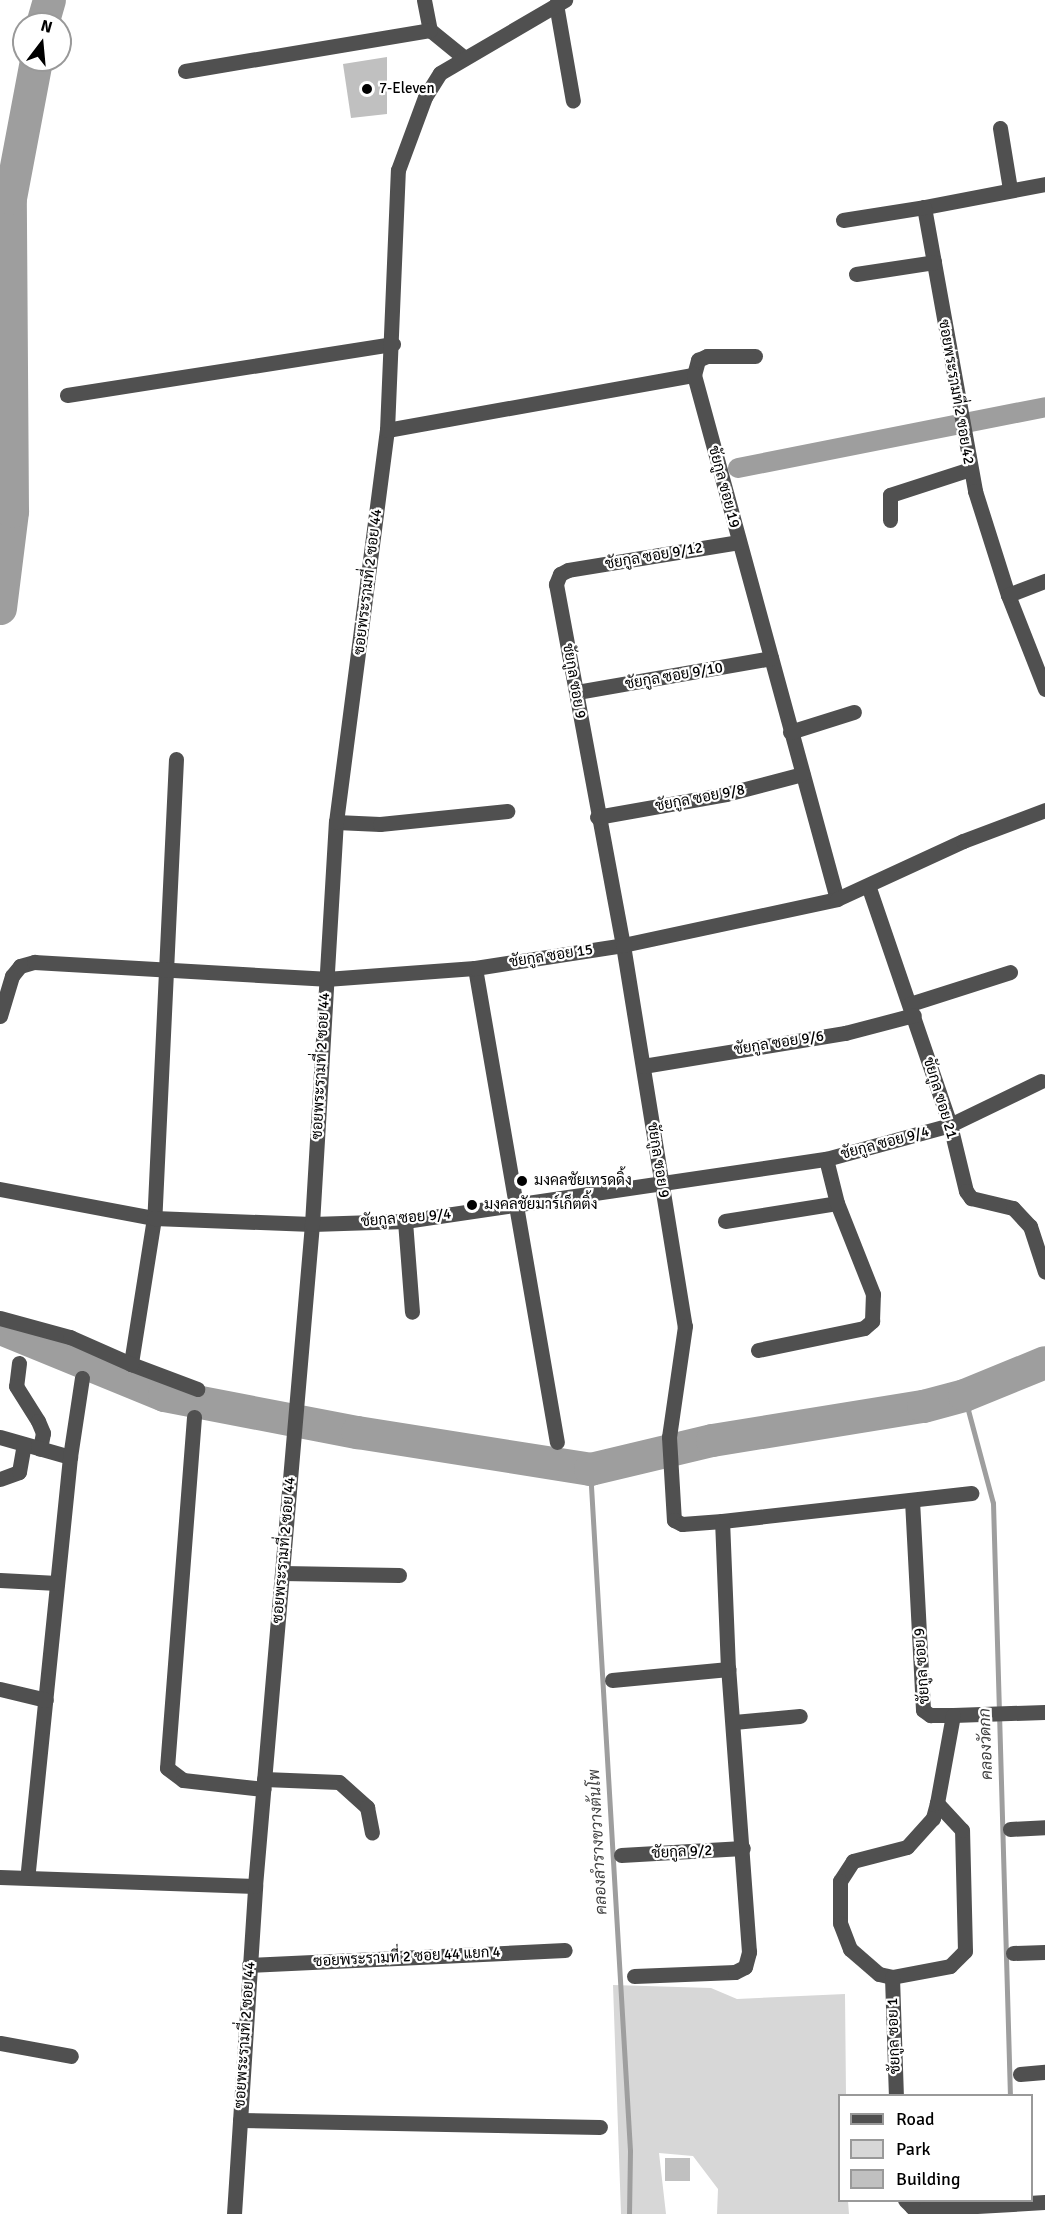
<!DOCTYPE html>
<html>
<head>
<meta charset="utf-8">
<style>
  body { margin:0 }
  #map { position:relative; width:1045px; height:2214px; overflow:hidden; background:#fff; font-family:Signika,Sarabun,sans-serif }
  div>[style] { position:absolute }
  .green>* { inset:0; background:#d7d7d7 }
  .stream>* { height:5px; margin:-2.5px; padding:0 2.5px; transform-origin:2.5px; border-radius:2.5px; background:#9e9e9e }
  .canal>* { height:20px; margin:-10px; padding:0 10px; transform-origin:10px; border-radius:10px; background:#9e9e9e }
  .river>* { height:33px; margin:-16.5px; padding:0 16.5px; transform-origin:16.5px; border-radius:16.5px; background:#9e9e9e }
  .building>* { inset:0; background:#c0c0c0; transform-origin:0 0 }
  .minor>* { height:15px; margin:-7.5px; padding:0 7.5px; transform-origin:7.5px; border-radius:7.5px; background:#505050 }
  .dots>* { width:16px; height:16px; translate:-50% -50%; box-sizing:border-box; border:3px solid #fff; border-radius:50% }
  span { translate:-50% -50%; white-space:nowrap; text-align:center; line-height:1.15; -webkit-text-stroke:4.5px #fff; paint-order:stroke }
  .poi-label { font-size:15px; color:#000 }
  .left { translate:0 -50%; text-align:left }
  .street-label { font-size:15px; color:#000 }
  .water-label { font-size:16px; color:#3f3f3f; font-style:italic }
  .legend { position:absolute; left:838px; top:2094px; width:195px; height:108px; box-sizing:border-box; background:#fff; border:2px solid #999; margin:0; padding:8px 10px; list-style:none; font-size:18px; color:#000 }
  .legend li { display:flex; align-items:center; gap:12px; height:30px }
  .legend b { width:30px; border:2px solid #999 }
  .north { position:absolute; left:12px; top:12px; width:60px; height:60px; box-sizing:border-box; background:#fff; border:2px solid #999; border-radius:50%; rotate:16deg; font-size:16px; font-weight:700; line-height:24px; text-align:center; color:#000 }
  .north::after { content:''; display:block; margin:auto; width:21px; height:27px; background:#000; clip-path:polygon(50% 0,100% 100%,50% 72%,0 100%) }
</style>
</head>
<body>
<div id="map">
  <div class="green">
    <i style="clip-path:polygon(613px 1985px,711px 1988px,737px 1999px,845px 1994px,846px 2095px,840px 2096px,840px 2200px,848px 2201px,849px 2214px,717px 2214px,718px 2189px,693px 2156px,659px 2153px,666px 2214px,621px 2214px)"></i>
  </div>
  <div class="stream">
    <i style="left:964px;top:1395px;width:112px;rotate:75deg"></i>
    <i style="left:993px;top:1503px;width:593px;rotate:88.36deg"></i>
    <i style="left:590px;top:1469px;width:683px;rotate:86.64deg"></i>
    <i style="left:630px;top:2151px;width:63px;rotate:90.9deg"></i>
  </div>
  <div class="canal">
    <i style="left:738px;top:468px;width:313px;rotate:-11.2deg"></i>
  </div>
  <div class="river">
    <i style="left:42px;top:24px;width:25px;rotate:-74deg"></i>
    <i style="left:0;top:608px;width:98px;rotate:-82.9deg"></i>
    <i style="left:12px;top:511px;width:313px;rotate:-90.4deg"></i>
    <i style="left:10px;top:198px;width:140px;rotate:-79.3deg"></i>
    <i style="left:0;top:1328px;width:177px;rotate:22.2deg"></i>
    <i style="left:164px;top:1395px;width:197px;rotate:10.9deg"></i>
    <i style="left:357px;top:1432px;width:236px;rotate:9deg"></i>
    <i style="left:590px;top:1469px;width:125px;rotate:-13.4deg"></i>
    <i style="left:712px;top:1440px;width:214px;rotate:-9.2deg"></i>
    <i style="left:923px;top:1406px;width:42px;rotate:-15deg"></i>
    <i style="left:964px;top:1395px;width:87px;rotate:-22.2deg"></i>
  </div>
  <div class="building">
    <i style="clip-path:polygon(387px 57px,387px 114px,351px 118px,343px 64px)"></i>
    <i style="left:665px;top:2158px;width:25px;height:23px"></i>
  </div>
  <div class="minor">
    <i style="left:424px;top:0;width:31px;rotate:79deg"></i>
    <i style="left:430px;top:30px;width:41px;rotate:39.1deg"></i>
    <i style="left:556px;top:4px;width:98px;rotate:80.1deg"></i>
    <i style="left:185px;top:71px;width:248px;rotate:-9.5deg"></i>
    <i style="left:1000px;top:128px;width:62px;rotate:80.7deg"></i>
    <i style="left:1045px;top:184px;width:123px;rotate:169.2deg"></i>
    <i style="left:924px;top:207px;width:289px;rotate:79.8deg"></i>
    <i style="left:975px;top:491px;width:109px;rotate:72.4deg"></i>
    <i style="left:1008px;top:595px;width:101px;rotate:68.5deg"></i>
    <i style="left:843px;top:220px;width:82px;rotate:-9.1deg"></i>
    <i style="left:856px;top:274px;width:79px;rotate:-8.7deg"></i>
    <i style="left:694px;top:375px;width:16px;rotate:-75deg"></i>
    <i style="left:698px;top:360px;width:10px;rotate:-24deg"></i>
    <i style="left:707px;top:356px;width:48px"></i>
    <i style="left:67px;top:395px;width:330px;rotate:-8.9deg"></i>
    <i style="left:387px;top:430px;width:312px;rotate:-10.2deg"></i>
    <i style="left:694px;top:375px;width:543px;rotate:74.74deg"></i>
    <i style="left:890px;top:520px;width:25px;rotate:-90deg"></i>
    <i style="left:890px;top:495px;width:84px;rotate:-18deg"></i>
    <i style="left:739px;top:542px;width:173px;rotate:170.7deg"></i>
    <i style="left:568px;top:570px;width:9px;rotate:153deg"></i>
    <i style="left:560px;top:574px;width:11px;rotate:112deg"></i>
    <i style="left:556px;top:584px;width:367px;rotate:79.5deg"></i>
    <i style="left:623px;top:945px;width:386px;rotate:80.8deg"></i>
    <i style="left:685px;top:1326px;width:112px;rotate:98.2deg"></i>
    <i style="left:669px;top:1437px;width:83px;rotate:86.6deg"></i>
    <i style="left:674px;top:1520px;width:9px;rotate:27deg"></i>
    <i style="left:682px;top:1524px;width:40px;rotate:-4.3deg"></i>
    <i style="left:722px;top:1521px;width:251px;rotate:-6.4deg"></i>
    <i style="left:1008px;top:595px;width:40px;rotate:-21deg"></i>
    <i style="left:577px;top:692px;width:197px;rotate:-9.9deg"></i>
    <i style="left:790px;top:732px;width:67px;rotate:-17.4deg"></i>
    <i style="left:176px;top:759px;width:460px;rotate:92.7deg"></i>
    <i style="left:154px;top:1218px;width:148px;rotate:99deg"></i>
    <i style="left:131px;top:1364px;width:71px;rotate:20.7deg"></i>
    <i style="left:597px;top:817px;width:131px;rotate:-10.1deg"></i>
    <i style="left:726px;top:794px;width:79px;rotate:-14.7deg"></i>
    <i style="left:336px;top:822px;width:44px;rotate:2.6deg"></i>
    <i style="left:380px;top:824px;width:128px;rotate:-5.8deg"></i>
    <i style="left:869px;top:888px;width:250px;rotate:71.1deg"></i>
    <i style="left:950px;top:1125px;width:68px;rotate:76.4deg"></i>
    <i style="left:966px;top:1191px;width:9px;rotate:54deg"></i>
    <i style="left:971px;top:1198px;width:43px;rotate:13.4deg"></i>
    <i style="left:1013px;top:1208px;width:25px;rotate:47deg"></i>
    <i style="left:1030px;top:1226px;width:48px;rotate:71.9deg"></i>
    <i style="left:475px;top:968px;width:481px;rotate:80.2deg"></i>
    <i style="left:910px;top:1004px;width:105px;rotate:-17.7deg"></i>
    <i style="left:0;top:1016px;width:42px;rotate:-73.3deg"></i>
    <i style="left:12px;top:976px;width:13px;rotate:-51deg"></i>
    <i style="left:20px;top:966px;width:15px;rotate:-16deg"></i>
    <i style="left:34px;top:962px;width:292px;rotate:3.3deg"></i>
    <i style="left:326px;top:979px;width:149px;rotate:-4.2deg"></i>
    <i style="left:475px;top:968px;width:150px;rotate:-8.8deg"></i>
    <i style="left:623px;top:945px;width:219px;rotate:-12.1deg"></i>
    <i style="left:837px;top:899px;width:139px;rotate:-24.7deg"></i>
    <i style="left:963px;top:841px;width:88px;rotate:-20.7deg"></i>
    <i style="left:643px;top:1066px;width:205px;rotate:-9.3deg"></i>
    <i style="left:845px;top:1033px;width:71px;rotate:-14.6deg"></i>
    <i style="left:0;top:1189px;width:157px;rotate:10.7deg"></i>
    <i style="left:154px;top:1218px;width:158px;rotate:2.2deg"></i>
    <i style="left:312px;top:1224px;width:93px;rotate:-1.8deg"></i>
    <i style="left:405px;top:1221px;width:426px;rotate:-8.4deg"></i>
    <i style="left:826px;top:1159px;width:129px;rotate:-15.3deg"></i>
    <i style="left:950px;top:1125px;width:101px;rotate:-25.8deg"></i>
    <i style="left:405px;top:1221px;width:91px;rotate:85.6deg"></i>
    <i style="left:725px;top:1221px;width:113px;rotate:-9.1deg"></i>
    <i style="left:0;top:1318px;width:73px;rotate:15.2deg"></i>
    <i style="left:70px;top:1337px;width:67px;rotate:23.9deg"></i>
    <i style="left:758px;top:1350px;width:108px;rotate:-11.7deg"></i>
    <i style="left:864px;top:1328px;width:11px;rotate:-41deg"></i>
    <i style="left:872px;top:1321px;width:27px;rotate:-88deg"></i>
    <i style="left:873px;top:1294px;width:98px;rotate:-111.6deg"></i>
    <i style="left:837px;top:1203px;width:45px;rotate:-104deg"></i>
    <i style="left:19px;top:1363px;width:23px;rotate:97deg"></i>
    <i style="left:16px;top:1386px;width:41px;rotate:57.8deg"></i>
    <i style="left:38px;top:1421px;width:13px;rotate:67deg"></i>
    <i style="left:43px;top:1433px;width:16px;rotate:101deg"></i>
    <i style="left:194px;top:1417px;width:352px;rotate:94.4deg"></i>
    <i style="left:167px;top:1768px;width:20px;rotate:37deg"></i>
    <i style="left:183px;top:1780px;width:81px;rotate:6.4deg"></i>
    <i style="left:0;top:1437px;width:73px;rotate:15.9deg"></i>
    <i style="left:70px;top:1457px;width:422px;rotate:95.8deg"></i>
    <i style="left:70px;top:1457px;width:80px;rotate:-81.4deg"></i>
    <i style="left:0;top:1479px;width:20px;rotate:-20deg"></i>
    <i style="left:19px;top:1472px;width:28px;rotate:-80deg"></i>
    <i style="left:912px;top:1500px;width:210px;rotate:87deg"></i>
    <i style="left:923px;top:1710px;width:9px;rotate:36deg"></i>
    <i style="left:930px;top:1715px;width:23px"></i>
    <i style="left:953px;top:1715px;width:92px;rotate:-1.9deg"></i>
    <i style="left:282px;top:1573px;width:117px;rotate:1deg"></i>
    <i style="left:0;top:1580px;width:57px;rotate:3deg"></i>
    <i style="left:612px;top:1680px;width:117px;rotate:-5.4deg"></i>
    <i style="left:0;top:1689px;width:47px;rotate:13.4deg"></i>
    <i style="left:734px;top:1722px;width:66px;rotate:-5.2deg"></i>
    <i style="left:264px;top:1779px;width:75px;rotate:2.3deg"></i>
    <i style="left:339px;top:1782px;width:38px;rotate:42deg"></i>
    <i style="left:367px;top:1807px;width:26px;rotate:79deg"></i>
    <i style="left:937px;top:1803px;width:16px;rotate:105deg"></i>
    <i style="left:933px;top:1818px;width:39px;rotate:132deg"></i>
    <i style="left:907px;top:1847px;width:56px;rotate:165.5deg"></i>
    <i style="left:853px;top:1861px;width:24px;rotate:123deg"></i>
    <i style="left:840px;top:1881px;width:42px;rotate:90deg"></i>
    <i style="left:840px;top:1923px;width:28px;rotate:69deg"></i>
    <i style="left:850px;top:1949px;width:38px;rotate:41deg"></i>
    <i style="left:879px;top:1974px;width:13px;rotate:13deg"></i>
    <i style="left:892px;top:1977px;width:59px;rotate:-10.7deg"></i>
    <i style="left:950px;top:1966px;width:21px;rotate:-45deg"></i>
    <i style="left:965px;top:1951px;width:121px;rotate:-91.4deg"></i>
    <i style="left:962px;top:1830px;width:37px;rotate:-133deg"></i>
    <i style="left:937px;top:1803px;width:89px;rotate:-79.7deg"></i>
    <i style="left:1010px;top:1829px;width:35px;rotate:-3deg"></i>
    <i style="left:621px;top:1855px;width:122px;rotate:-3.3deg"></i>
    <i style="left:0;top:1877px;width:255px;rotate:2deg"></i>
    <i style="left:1013px;top:1953px;width:32px;rotate:-2deg"></i>
    <i style="left:249px;top:1965px;width:316px;rotate:-2.7deg"></i>
    <i style="left:634px;top:1976px;width:101px;rotate:-2.3deg"></i>
    <i style="left:735px;top:1972px;width:11px;rotate:-27deg"></i>
    <i style="left:745px;top:1967px;width:16px;rotate:-75deg"></i>
    <i style="left:749px;top:1952px;width:284px;rotate:-94.2deg"></i>
    <i style="left:728px;top:1669px;width:148px;rotate:-92.3deg"></i>
    <i style="left:892px;top:1977px;width:119px;rotate:88.1deg"></i>
    <i style="left:0;top:2043px;width:72px;rotate:10.4deg"></i>
    <i style="left:1020px;top:2074px;width:25px;rotate:-5deg"></i>
    <i style="left:240px;top:2120px;width:360px;rotate:1.1deg"></i>
    <i style="left:905px;top:2200px;width:10px;rotate:45deg"></i>
    <i style="left:912px;top:2207px;width:13px;rotate:9deg"></i>
    <i style="left:925px;top:2209px;width:120px;rotate:-3.3deg"></i>
    <i style="left:234px;top:2214px;width:329px;rotate:-86.3deg"></i>
    <i style="left:255px;top:1886px;width:664px;rotate:-85.08deg"></i>
    <i style="left:312px;top:1224px;width:403px;rotate:-86.6deg"></i>
    <i style="left:336px;top:822px;width:395px;rotate:-82.6deg"></i>
    <i style="left:387px;top:430px;width:260px;rotate:-87.6deg"></i>
    <i style="left:398px;top:170px;width:78px;rotate:-69.7deg"></i>
    <i style="left:425px;top:97px;width:28px;rotate:-58deg"></i>
    <i style="left:440px;top:73px;width:145px;rotate:-30.3deg"></i>
  </div>
  <div class="dots">
    <i style="left:367px;top:89px;background:#000"></i>
    <i style="left:522px;top:1181px;background:#000"></i>
    <i style="left:472px;top:1205px;background:#000"></i>
  </div>
  <div class="poi-label">
    <span class="left" style="left:379px;top:89px">7-Eleven</span>
    <span class="left" style="left:534px;top:1181px">มงคลชัยเทรดดิ้ง</span>
    <span class="left" style="left:484px;top:1205px">มงคลชัยมาร์เก็ตติ้ง</span>
  </div>
  <div class="street-label">
    <span style="left:956px;top:392px;rotate:80deg">ซอยพระรามที่ 2 ซอย 42</span>
    <span style="left:724px;top:487px;rotate:75deg">ชัยกูล ซอย 19</span>
    <span style="left:654px;top:556px;rotate:-10deg">ชัยกูล ซอย 9/12</span>
    <span style="left:368px;top:582px;rotate:-83deg">ซอยพระรามที่ 2 ซอย 44</span>
    <span style="left:674px;top:676px;rotate:-10deg">ชัยกูล ซอย 9/10</span>
    <span style="left:574px;top:681px;rotate:80deg">ชัยกูล ซอย 9</span>
    <span style="left:700px;top:798px;rotate:-11deg">ชัยกูล ซอย 9/8</span>
    <span style="left:551px;top:956px;rotate:-9deg">ชัยกูล ซอย 15</span>
    <span style="left:779px;top:1043px;rotate:-9deg">ชัยกูล ซอย 9/6</span>
    <span style="left:321px;top:1066px;rotate:-87deg">ซอยพระรามที่ 2 ซอย 44</span>
    <span style="left:940px;top:1098px;rotate:73deg">ชัยกูล ซอย 21</span>
    <span style="left:885px;top:1143px;rotate:-15deg">ชัยกูล ซอย 9/4</span>
    <span style="left:658px;top:1160px;rotate:81deg">ชัยกูล ซอย 9</span>
    <span style="left:406px;top:1218px;rotate:-5deg">ชัยกูล ซอย 9/4</span>
    <span style="left:284px;top:1550px;rotate:-85deg">ซอยพระรามที่ 2 ซอย 44</span>
    <span style="left:922px;top:1666px;rotate:-94deg">ชัยกูล ซอย 9</span>
    <span style="left:682px;top:1852px;rotate:-3deg">ชัยกูล 9/2</span>
    <span style="left:407px;top:1957px;rotate:-3deg">ซอยพระรามที่ 2 ซอย 44 แยก 4</span>
    <span style="left:245px;top:2035px;rotate:-86deg">ซอยพระรามที่ 2 ซอย 44</span>
    <span style="left:894px;top:2036px;rotate:-92deg">ชัยกูล ซอย 1</span>
  </div>
  <div class="water-label">
    <span style="left:986px;top:1744px;rotate:-92deg">คลองวัดกก</span>
    <span style="left:598px;top:1842px;rotate:-93deg">คลองลำรางขวางต้นโพ</span>
  </div>
  <ul class="legend">
  <li><b style="height:8px;background:#505050"></b>Road</li>
  <li><b style="height:16px;background:#d7d7d7"></b>Park</li>
  <li><b style="height:16px;background:#c0c0c0"></b>Building</li>
  </ul>
  <div class="north">N</div>
</div>
</body>
</html>
